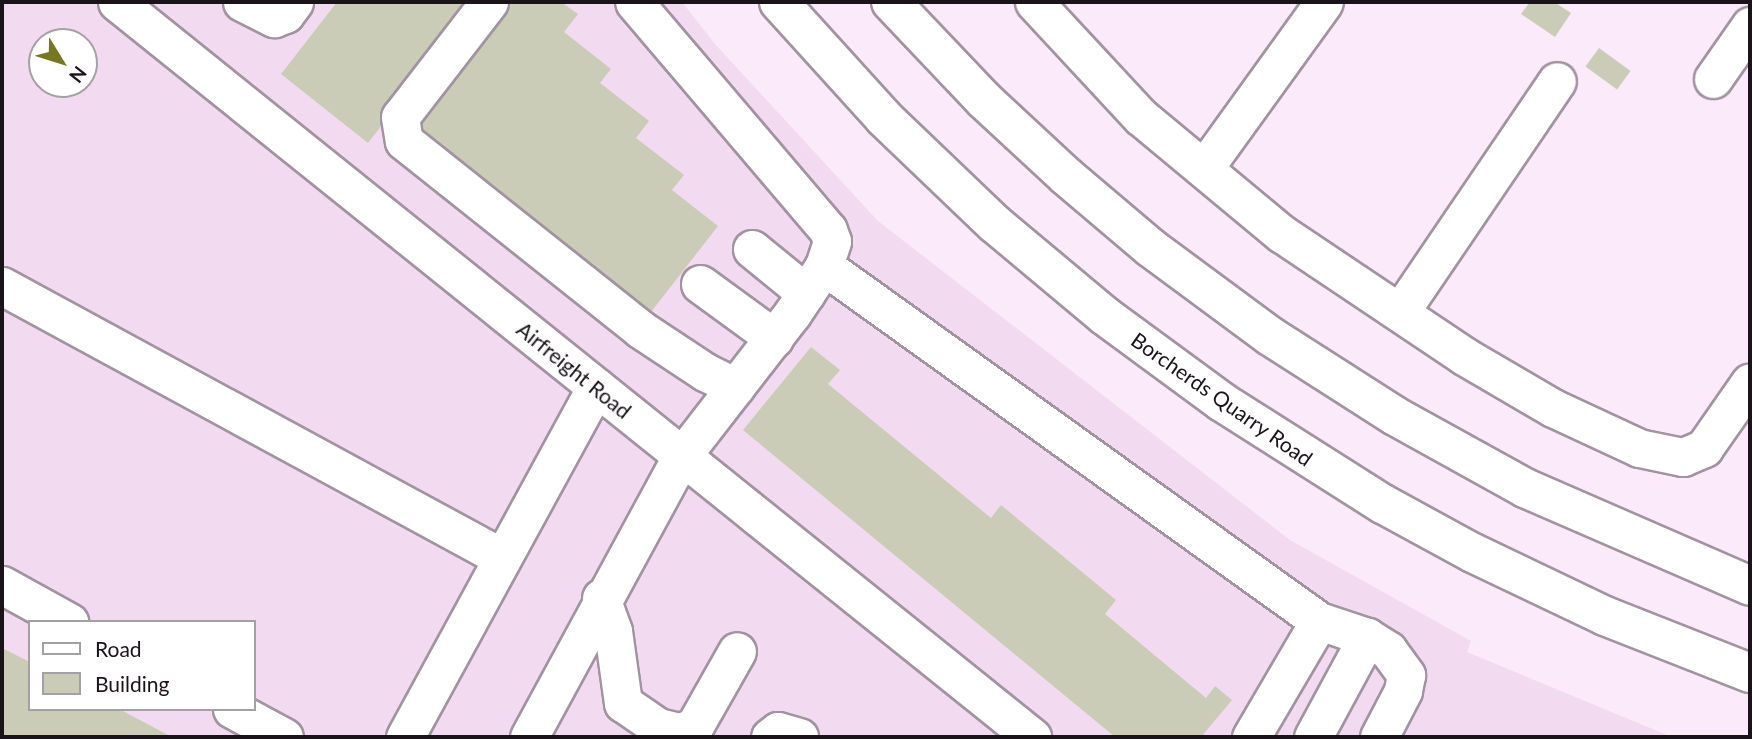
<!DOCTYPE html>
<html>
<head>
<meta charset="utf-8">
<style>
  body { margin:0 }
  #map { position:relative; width:1752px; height:739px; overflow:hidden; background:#fbeaf9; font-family:Lato,sans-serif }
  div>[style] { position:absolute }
  .built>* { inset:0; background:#f2dbf0 }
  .building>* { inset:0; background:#caccb7; transform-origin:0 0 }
  .roads { filter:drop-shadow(2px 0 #a293a1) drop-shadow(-2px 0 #a293a1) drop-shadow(0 2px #a293a1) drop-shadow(0 -2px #a293a1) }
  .minor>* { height:37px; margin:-18.5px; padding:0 18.5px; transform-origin:18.5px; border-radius:18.5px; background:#fff }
  .major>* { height:38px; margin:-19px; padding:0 19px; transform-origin:19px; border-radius:19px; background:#fff }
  span { translate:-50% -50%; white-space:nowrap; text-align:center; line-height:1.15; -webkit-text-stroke:6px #fff; paint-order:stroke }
  .street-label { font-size:21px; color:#1a141a }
  .frame { position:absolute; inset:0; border:4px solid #1a141a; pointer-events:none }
  .legend { position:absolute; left:28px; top:620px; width:228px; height:91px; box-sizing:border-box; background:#fff; border:2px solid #a3a1a3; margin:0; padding:9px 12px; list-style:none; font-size:21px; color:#1a141a }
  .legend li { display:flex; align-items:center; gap:14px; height:35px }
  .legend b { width:35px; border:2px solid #a3a1a3 }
  .north { position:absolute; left:28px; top:28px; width:70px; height:70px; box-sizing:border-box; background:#fff; border:2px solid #a3a1a3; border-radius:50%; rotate:128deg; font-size:19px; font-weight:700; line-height:28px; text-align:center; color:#1a141a }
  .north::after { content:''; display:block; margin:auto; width:24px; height:32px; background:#757820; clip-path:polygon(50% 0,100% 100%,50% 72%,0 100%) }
</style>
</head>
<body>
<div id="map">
  <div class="built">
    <i style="clip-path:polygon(evenodd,2px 2px,682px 2px,715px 44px,878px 221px,1290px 540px,1471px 641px,1467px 652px,1672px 737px,2px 737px,2px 2px,42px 42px,84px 42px,84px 84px,42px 84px,42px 42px,2px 2px,30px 622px,254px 622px,254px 709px,30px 709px,30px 622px)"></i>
  </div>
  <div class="building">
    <i style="clip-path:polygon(337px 2px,478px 2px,368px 143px,281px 74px)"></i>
    <i style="clip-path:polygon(508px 2px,561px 2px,578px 14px,564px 32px,611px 69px,600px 83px,649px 121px,636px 138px,684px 175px,672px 190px,718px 226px,651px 312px,412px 124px)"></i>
    <i style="clip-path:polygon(1530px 2px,1554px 2px,1571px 13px,1555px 37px,1521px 14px)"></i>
    <i style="left:1599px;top:48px;width:39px;height:23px;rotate:36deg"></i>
    <i style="clip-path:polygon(811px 347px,840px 370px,828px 384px,991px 518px,1001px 505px,1116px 600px,1105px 614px,1206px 698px,1215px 686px,1232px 700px,1201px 737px,1115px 737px,743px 430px)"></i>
    <i style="clip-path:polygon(2px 648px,30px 662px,30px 709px,119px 709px,172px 737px,2px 737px)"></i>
  </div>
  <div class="roads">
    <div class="minor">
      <i style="left:117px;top:2px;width:1174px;rotate:38.77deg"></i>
      <i style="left:242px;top:2px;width:36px;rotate:27deg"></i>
      <i style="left:274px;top:18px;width:12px;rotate:-20deg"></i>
      <i style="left:285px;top:14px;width:15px;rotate:-53deg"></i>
      <i style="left:489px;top:2px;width:145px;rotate:127.7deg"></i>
      <i style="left:400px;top:117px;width:24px;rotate:81deg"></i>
      <i style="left:404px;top:141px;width:302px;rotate:38.5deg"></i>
      <i style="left:640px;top:329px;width:78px;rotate:33.5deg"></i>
      <i style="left:705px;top:372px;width:34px;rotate:26deg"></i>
      <i style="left:1034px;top:2px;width:157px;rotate:47.1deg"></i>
      <i style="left:1141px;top:117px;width:183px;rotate:39.7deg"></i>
      <i style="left:1282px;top:234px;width:219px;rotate:33.8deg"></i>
      <i style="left:1464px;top:356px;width:103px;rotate:30.3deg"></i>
      <i style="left:1553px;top:408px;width:95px;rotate:24.9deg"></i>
      <i style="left:1639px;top:448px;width:45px;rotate:11.6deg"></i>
      <i style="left:1683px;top:457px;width:23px;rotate:-23deg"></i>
      <i style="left:1704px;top:448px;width:80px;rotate:-55.1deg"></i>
      <i style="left:1713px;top:79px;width:65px;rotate:-55.1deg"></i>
      <i style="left:1205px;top:167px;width:203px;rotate:-54.2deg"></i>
      <i style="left:752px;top:249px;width:70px;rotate:39.2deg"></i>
      <i style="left:824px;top:266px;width:609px;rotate:35.65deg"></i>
      <i style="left:1319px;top:621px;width:51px;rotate:18.4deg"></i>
      <i style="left:1367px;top:637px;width:25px;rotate:32deg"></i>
      <i style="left:1388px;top:650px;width:31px;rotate:54deg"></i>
      <i style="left:1406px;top:675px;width:16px;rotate:101deg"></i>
      <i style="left:1403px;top:691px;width:52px;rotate:117.6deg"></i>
      <i style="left:700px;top:284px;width:92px;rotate:36.1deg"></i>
      <i style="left:2px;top:286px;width:568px;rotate:28.51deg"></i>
      <i style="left:1400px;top:312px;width:279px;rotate:-55.8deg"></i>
      <i style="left:2px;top:585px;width:77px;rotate:28.9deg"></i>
      <i style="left:601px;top:598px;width:35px;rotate:70deg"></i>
      <i style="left:613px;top:631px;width:73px;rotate:82.1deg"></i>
      <i style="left:623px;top:703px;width:42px;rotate:34.4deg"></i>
      <i style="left:658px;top:727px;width:23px;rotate:13deg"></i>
      <i style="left:680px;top:732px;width:15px;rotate:-20deg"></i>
      <i style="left:694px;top:727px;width:87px;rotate:-60.5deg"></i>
      <i style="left:232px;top:709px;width:59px;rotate:28.3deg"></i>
      <i style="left:405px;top:737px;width:399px;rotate:-61.4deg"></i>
      <i style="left:529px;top:737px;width:319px;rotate:-61.5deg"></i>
      <i style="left:681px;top:457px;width:181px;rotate:-52.2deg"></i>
      <i style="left:792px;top:314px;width:58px;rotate:-56.3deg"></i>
      <i style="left:824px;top:266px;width:26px;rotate:-72deg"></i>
      <i style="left:832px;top:241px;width:12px;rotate:-110deg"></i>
      <i style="left:828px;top:230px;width:299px;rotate:-130.4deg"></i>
      <i style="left:770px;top:737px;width:10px;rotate:-37deg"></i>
      <i style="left:778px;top:731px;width:22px;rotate:16deg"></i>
      <i style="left:1251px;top:737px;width:134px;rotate:-59.6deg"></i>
      <i style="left:1313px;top:737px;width:114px;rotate:-61.6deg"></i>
    </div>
    <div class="major">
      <i style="left:779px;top:2px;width:156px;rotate:47.8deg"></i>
      <i style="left:884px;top:118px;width:153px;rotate:43.7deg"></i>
      <i style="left:995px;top:224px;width:143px;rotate:39.9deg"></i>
      <i style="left:1105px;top:316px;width:145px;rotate:36.3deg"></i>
      <i style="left:1222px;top:402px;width:191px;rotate:32.4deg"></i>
      <i style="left:1383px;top:504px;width:102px;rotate:28.6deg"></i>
      <i style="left:1473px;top:553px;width:146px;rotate:25.5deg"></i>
      <i style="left:1605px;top:616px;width:156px;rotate:21.5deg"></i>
      <i style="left:891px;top:2px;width:135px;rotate:46.5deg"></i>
      <i style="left:984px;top:100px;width:112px;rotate:42.8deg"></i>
      <i style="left:1066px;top:176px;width:111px;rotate:40.3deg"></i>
      <i style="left:1151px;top:248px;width:148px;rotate:36.5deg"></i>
      <i style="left:1270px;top:336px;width:148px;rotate:32.6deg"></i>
      <i style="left:1395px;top:416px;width:149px;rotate:29deg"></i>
      <i style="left:1525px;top:488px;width:245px;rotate:23.5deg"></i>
    </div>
  </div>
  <div class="street-label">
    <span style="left:574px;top:370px;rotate:39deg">Airfreight Road</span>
    <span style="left:1222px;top:399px;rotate:35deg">Borcherds Quarry Road</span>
  </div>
  <div class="frame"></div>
  <ul class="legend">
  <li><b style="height:9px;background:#fff"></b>Road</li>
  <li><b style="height:19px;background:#caccb7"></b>Building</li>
  </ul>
  <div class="north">N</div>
</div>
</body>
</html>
